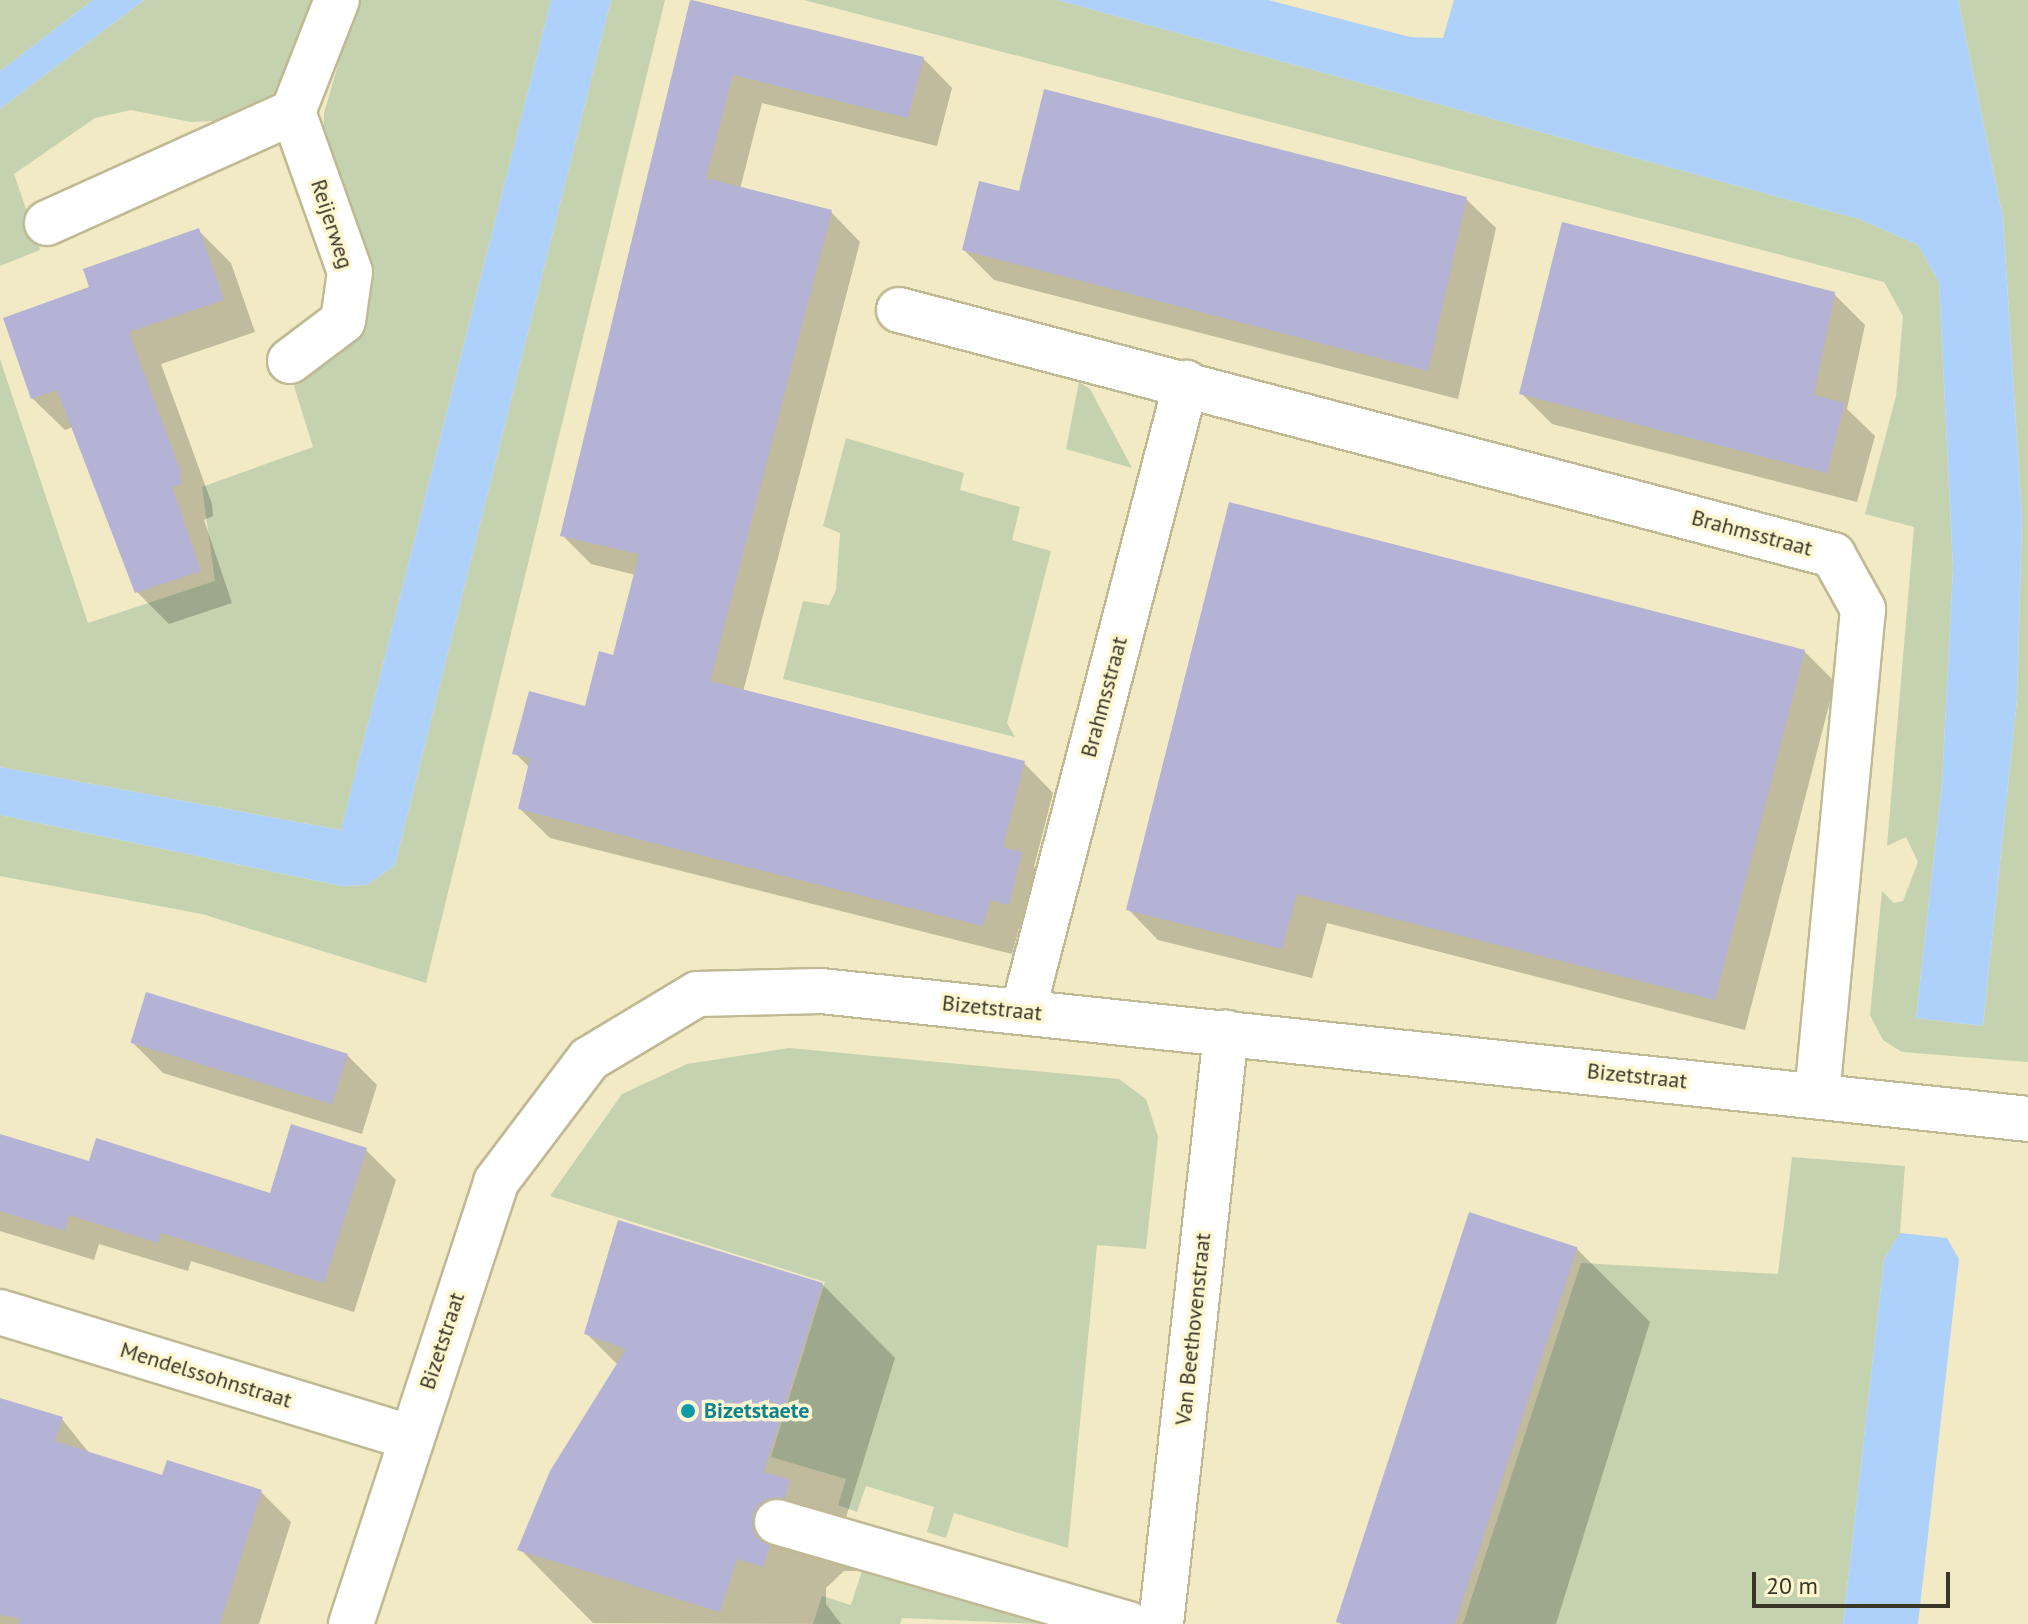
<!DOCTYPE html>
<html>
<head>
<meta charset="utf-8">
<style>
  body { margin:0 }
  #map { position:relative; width:2028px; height:1624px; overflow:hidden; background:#f1eac4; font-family:"PT Sans",sans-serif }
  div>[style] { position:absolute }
  .green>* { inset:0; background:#c5d2b0 }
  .water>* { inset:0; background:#aed1fb }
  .shadow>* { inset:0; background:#0003 }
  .building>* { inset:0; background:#b4b3d6; transform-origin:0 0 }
  .roads { filter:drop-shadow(2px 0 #bfb994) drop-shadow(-2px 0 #bfb994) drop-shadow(0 2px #bfb994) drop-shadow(0 -2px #bfb994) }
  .minor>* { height:44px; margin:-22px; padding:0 22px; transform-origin:22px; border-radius:22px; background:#fff }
  .dots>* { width:22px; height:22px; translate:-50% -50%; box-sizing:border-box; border:4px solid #fef7d1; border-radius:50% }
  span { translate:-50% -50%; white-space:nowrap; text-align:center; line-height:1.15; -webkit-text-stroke:7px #fef7d1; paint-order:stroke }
  .street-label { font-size:22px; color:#393628 }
  .culture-label { font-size:22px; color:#0d838f; font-weight:700 }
  .left { translate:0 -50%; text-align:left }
  .scale { position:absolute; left:1752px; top:1572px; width:198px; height:36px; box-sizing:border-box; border:4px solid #393628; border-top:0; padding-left:10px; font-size:24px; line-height:28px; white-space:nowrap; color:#393628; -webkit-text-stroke:6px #fef7d1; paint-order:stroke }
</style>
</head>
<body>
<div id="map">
  <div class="green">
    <i style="clip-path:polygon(0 0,93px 0,0 71px)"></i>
    <i style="clip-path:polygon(144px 0,314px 0,289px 77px,263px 105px,236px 120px,191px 122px,131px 110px,95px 118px,14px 174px,40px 250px,0 266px,0 109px)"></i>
    <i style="clip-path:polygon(357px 0,551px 0,341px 830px,0 767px,0 359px,88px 623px,215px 581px,202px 487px,313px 447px,294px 386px,353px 344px,367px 306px,323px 144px,324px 113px)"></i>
    <i style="clip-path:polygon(611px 0,665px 0,426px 983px,202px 914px,0 876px,0 815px,342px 886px,367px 885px,395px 865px)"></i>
    <i style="clip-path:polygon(804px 0,1057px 0,1859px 219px,1918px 245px,1939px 282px,1953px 568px,1942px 783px,1916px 1018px,1983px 1026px,2017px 699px,2022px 519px,2003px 218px,1958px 0,2028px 0,2028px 1062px,1902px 1052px,1883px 1040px,1870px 1015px,1882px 891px,1894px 903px,1903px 901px,1918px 862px,1906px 837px,1887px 846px,1914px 527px,1865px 514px,1896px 396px,1903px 316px,1884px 282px)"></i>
    <i style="clip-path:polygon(1079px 382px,1090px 389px,1132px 468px,1066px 449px)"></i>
    <i style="clip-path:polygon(846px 438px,964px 473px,960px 490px,1020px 507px,1012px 540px,1051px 551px,1007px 723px,1015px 737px,783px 679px,803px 601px,829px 605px,836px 590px,840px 533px,823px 526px)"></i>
    <i style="clip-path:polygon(789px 1048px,1119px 1079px,1146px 1099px,1158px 1137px,1146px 1249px,1097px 1245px,1068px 1548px,954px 1513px,946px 1538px,927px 1532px,934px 1507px,866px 1486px,857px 1512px,838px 1505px,846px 1479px,771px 1457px,825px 1282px,550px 1196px,622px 1094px,687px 1064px)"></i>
    <i style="clip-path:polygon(1792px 1157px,1905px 1166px,1900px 1233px,1884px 1259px,1843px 1624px,1463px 1624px,1581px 1263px,1778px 1274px)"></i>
    <i style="clip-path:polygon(863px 1568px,1040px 1624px,902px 1618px,900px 1624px,813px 1624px,822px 1596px,851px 1605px)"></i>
  </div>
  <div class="water">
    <i style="clip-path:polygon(93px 0,144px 0,0 109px,0 71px)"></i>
    <i style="clip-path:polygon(551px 0,611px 0,395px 865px,367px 885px,342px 886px,0 815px,0 767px,341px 830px)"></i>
    <i style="clip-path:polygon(1057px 0,1268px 0,1410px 37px,1443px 38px,1454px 0,1958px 0,2003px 218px,2022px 519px,2017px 699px,1983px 1026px,1916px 1018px,1942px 783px,1953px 568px,1939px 282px,1918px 245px,1859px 219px)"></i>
    <i style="clip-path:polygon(1900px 1233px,1947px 1238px,1959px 1259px,1918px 1624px,1843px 1624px,1884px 1259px)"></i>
  </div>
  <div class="shadow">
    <i style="clip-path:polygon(692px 0,923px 58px,952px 88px,937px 146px,762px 103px,740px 189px,831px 212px,860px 242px,743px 692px,1024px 763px,1053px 793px,1034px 867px,1051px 883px,1038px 933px,1019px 928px,1012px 954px,550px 838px,520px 809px,530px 768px,515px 753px,586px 708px,614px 657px,636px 575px,591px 564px,562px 535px)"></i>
    <i style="clip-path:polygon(1020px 193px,1466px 199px,1496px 228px,1458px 399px,994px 280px,964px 250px)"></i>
    <i style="clip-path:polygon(199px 231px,231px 263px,255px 332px,161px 364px,212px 504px,213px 516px,204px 520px,232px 603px,169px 624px,137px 592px,73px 427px,65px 430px,32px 398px,92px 288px)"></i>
    <i style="clip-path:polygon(1834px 294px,1865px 325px,1847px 409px,1875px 436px,1857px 502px,1552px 424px,1522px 394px)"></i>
    <i style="clip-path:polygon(1804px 651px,1835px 682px,1745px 1030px,1327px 923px,1312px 978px,1158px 940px,1128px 909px)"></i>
    <i style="clip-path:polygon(132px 1042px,347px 1055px,377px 1085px,362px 1134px,163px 1073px)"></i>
    <i style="clip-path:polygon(0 1136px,91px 1163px,271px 1196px,366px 1150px,396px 1180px,354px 1312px,191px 1261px,188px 1271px,99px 1244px,94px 1260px,0 1231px)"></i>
    <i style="clip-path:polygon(1576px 1248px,1650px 1322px,1556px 1624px,1344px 1624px)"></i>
    <i style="clip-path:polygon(822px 1284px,895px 1358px,841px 1534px,863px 1555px,858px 1571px,844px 1571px,826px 1588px,826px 1604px,841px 1624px,593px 1623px,520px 1549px,618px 1365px,586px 1333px)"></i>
    <i style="clip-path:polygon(0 1400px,62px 1419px,90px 1454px,164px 1478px,261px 1492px,291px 1522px,259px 1624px,0 1624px)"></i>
  </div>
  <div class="building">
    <i style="clip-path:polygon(690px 0,924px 57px,908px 118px,733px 75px,706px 178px,832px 210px,710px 681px,1025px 761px,1003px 847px,1022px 852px,1009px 905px,990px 900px,983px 926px,518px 809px,530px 758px,512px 754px,529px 691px,585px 706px,599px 651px,613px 655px,639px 554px,560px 536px)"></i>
    <i style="clip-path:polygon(1044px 89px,1467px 197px,1428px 371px,962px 250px,979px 181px,1019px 191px)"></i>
    <i style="clip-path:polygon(1562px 222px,1835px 292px,1814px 395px,1845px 403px,1827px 473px,1519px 394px)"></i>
    <i style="clip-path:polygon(199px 228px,224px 300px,129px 332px,180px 470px,181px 484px,172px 487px,201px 571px,135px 593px,57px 390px,31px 399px,3px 318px,89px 287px,83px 269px)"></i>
    <i style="clip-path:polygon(1229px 502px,1805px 650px,1715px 1000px,1297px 894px,1282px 949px,1126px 910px)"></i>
    <i style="left:146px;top:992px;width:211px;height:53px;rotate:17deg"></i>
    <i style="clip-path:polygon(291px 1124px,367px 1148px,324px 1283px,161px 1233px,158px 1243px,69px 1215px,65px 1231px,0 1211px,0 1134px,89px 1161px,96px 1138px,270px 1193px)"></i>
    <i style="left:1469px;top:1212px;width:114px;height:431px;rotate:18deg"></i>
    <i style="clip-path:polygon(618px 1220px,823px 1283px,764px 1472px,790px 1480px,785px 1498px,770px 1498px,753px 1514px,753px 1529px,770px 1546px,763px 1567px,737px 1559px,720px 1612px,517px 1550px,550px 1471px,626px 1349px,584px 1334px)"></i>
    <i style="clip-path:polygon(0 1398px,63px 1417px,55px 1441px,162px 1475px,167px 1460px,262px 1490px,220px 1624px,18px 1624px,20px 1618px,0 1615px)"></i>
  </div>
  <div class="roads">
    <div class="minor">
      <i style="left:47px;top:223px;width:270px;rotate:-24.3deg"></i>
      <i style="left:899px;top:310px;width:966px;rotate:14.7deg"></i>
      <i style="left:1833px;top:555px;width:62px;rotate:60.9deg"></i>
      <i style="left:1863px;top:609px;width:487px;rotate:95.4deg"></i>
      <i style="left:290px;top:361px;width:66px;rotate:-37deg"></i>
      <i style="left:343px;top:321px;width:49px;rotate:-81.9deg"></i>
      <i style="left:350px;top:272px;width:170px;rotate:-109.6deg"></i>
      <i style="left:293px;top:112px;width:120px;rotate:-68.6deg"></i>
      <i style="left:1023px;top:1011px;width:649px;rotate:-75.45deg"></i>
      <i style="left:0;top:1312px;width:430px;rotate:17deg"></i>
      <i style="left:777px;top:1522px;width:366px;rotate:16.2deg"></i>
      <i style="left:351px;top:1624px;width:465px;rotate:-71.8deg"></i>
      <i style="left:496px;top:1182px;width:154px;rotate:-52.9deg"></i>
      <i style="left:589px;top:1059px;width:126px;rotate:-31deg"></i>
      <i style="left:697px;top:994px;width:124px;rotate:-1.4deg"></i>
      <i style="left:821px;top:991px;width:1214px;rotate:6.05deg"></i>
      <i style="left:1161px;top:1624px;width:595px;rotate:-83.72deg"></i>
    </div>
  </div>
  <div class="dots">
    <i style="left:688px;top:1411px;background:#0f9aa8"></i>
  </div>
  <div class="street-label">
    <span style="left:332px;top:224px;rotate:72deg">Reijerweg</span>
    <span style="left:1752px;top:533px;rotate:15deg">Brahmsstraat</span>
    <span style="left:1104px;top:697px;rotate:-75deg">Brahmsstraat</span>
    <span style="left:992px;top:1008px;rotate:6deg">Bizetstraat</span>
    <span style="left:1637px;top:1076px;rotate:6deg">Bizetstraat</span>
    <span style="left:1193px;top:1329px;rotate:-84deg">Van Beethovenstraat</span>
    <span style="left:442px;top:1341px;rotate:-72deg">Bizetstraat</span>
    <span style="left:206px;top:1375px;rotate:17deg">Mendelssohnstraat</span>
  </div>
  <div class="culture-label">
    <span class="left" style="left:704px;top:1411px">Bizetstaete</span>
  </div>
  <div class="scale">20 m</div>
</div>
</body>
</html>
